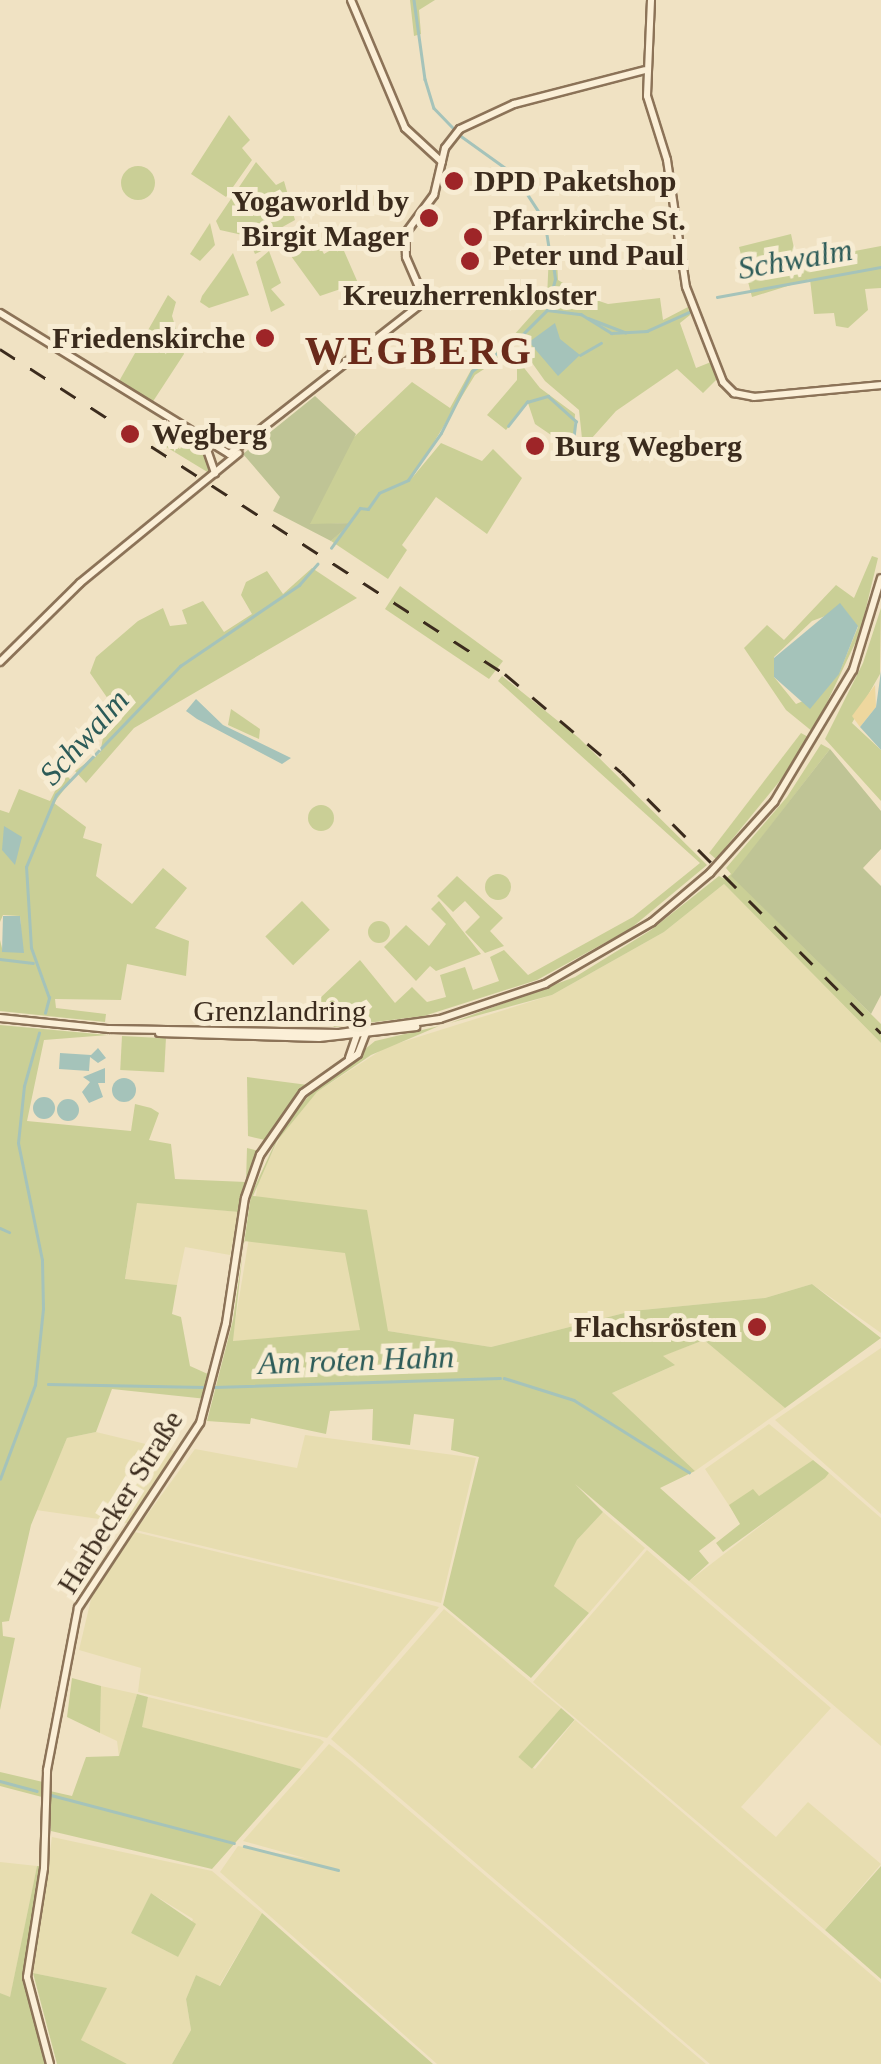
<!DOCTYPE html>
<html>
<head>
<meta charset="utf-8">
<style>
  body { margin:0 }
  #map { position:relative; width:881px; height:2064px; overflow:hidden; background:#f0e2c3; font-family:"Times New Roman",serif }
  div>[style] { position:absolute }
  .farmland>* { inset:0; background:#e7ddb0 }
  .green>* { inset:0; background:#cacf96; transform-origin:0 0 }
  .round { border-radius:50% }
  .sand>* { inset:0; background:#eed79e }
  .cemetery>* { inset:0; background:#bfc495 }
  .water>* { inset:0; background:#a5c3ba }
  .stream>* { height:2.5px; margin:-1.25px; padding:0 1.25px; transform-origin:1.25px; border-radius:1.25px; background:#a5c3ba }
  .roads { filter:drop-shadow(2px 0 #8c7358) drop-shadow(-2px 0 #8c7358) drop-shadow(0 2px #8c7358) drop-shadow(0 -2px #8c7358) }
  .tertiary>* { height:6px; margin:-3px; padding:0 3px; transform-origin:3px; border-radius:3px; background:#fbefd7 }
  .secondary>* { height:6px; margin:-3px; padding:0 3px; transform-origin:3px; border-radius:3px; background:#fbefd7 }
  .rail>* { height:2.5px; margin-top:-1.25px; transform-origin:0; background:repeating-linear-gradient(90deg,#3b2b1d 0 18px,transparent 0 36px) }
  .dots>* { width:28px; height:28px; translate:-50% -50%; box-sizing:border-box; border:5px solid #f7ecd3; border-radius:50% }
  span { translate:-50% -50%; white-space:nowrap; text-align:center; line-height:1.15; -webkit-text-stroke:10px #f7ecd3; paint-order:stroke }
  .poi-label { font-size:30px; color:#3b2b1d; font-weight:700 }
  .left { translate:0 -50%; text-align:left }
  .right { translate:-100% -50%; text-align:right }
  .street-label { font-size:30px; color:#3b2b1d }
  .water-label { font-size:32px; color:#2c5b58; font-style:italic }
  .district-label { font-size:40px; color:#6a2a1a; font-weight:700; letter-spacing:2.5px }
</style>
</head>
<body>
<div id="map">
  <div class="farmland">
    <i style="clip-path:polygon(724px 884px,881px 1043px,881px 1333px,812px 1284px,765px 1298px,632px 1311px,491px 1347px,388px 1331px,232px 1341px,259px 1177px,289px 1121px,317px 1092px,386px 1047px,552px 995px,664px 932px)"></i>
    <i style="clip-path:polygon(137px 1202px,239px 1212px,230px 1255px,185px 1247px,177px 1285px,125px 1280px)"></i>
    <i style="clip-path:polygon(704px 1340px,785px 1408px,695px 1471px,612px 1393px,673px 1366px,662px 1356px)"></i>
    <i style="clip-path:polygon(881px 1348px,881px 1514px,775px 1420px)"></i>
    <i style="clip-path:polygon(769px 1424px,813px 1460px,734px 1513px,705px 1469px)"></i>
    <i style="clip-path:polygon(96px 1432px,179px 1452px,127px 1523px,36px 1510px,67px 1438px)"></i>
    <i style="clip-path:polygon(305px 1435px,476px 1458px,441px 1603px,136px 1530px,195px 1449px,297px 1468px)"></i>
    <i style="clip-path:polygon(829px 1473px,881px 1518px,881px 1746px,689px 1581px)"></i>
    <i style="clip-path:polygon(603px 1512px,645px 1548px,589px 1613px,554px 1586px,577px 1540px)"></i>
    <i style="clip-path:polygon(135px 1532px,355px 1585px,439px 1607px,327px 1738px,138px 1692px,141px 1668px,79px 1650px,92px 1595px)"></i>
    <i style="clip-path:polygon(647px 1550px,831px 1708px,741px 1807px,776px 1837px,808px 1802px,881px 1864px,825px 1930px,533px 1682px)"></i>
    <i style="clip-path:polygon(444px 1609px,561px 1708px,520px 1758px,535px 1769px,575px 1720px,881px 1983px,881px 2064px,710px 2064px,331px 1739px)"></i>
    <i style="clip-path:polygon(101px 1686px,137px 1694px,119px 1757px,117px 1741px,100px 1733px)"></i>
    <i style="clip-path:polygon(148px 1697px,320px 1739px,324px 1742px,301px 1769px,141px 1727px)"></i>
    <i style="clip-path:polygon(329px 1744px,351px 1761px,706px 2064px,437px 2064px,220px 1872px,238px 1846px,308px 1859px,243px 1841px)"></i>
    <i style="clip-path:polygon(evenodd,52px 1837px,212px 1871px,262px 1913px,219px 1986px,196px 1975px,186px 1999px,191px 2030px,172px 2064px,127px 2064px,96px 2051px,81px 2040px,106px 1988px,33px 1973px,52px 1837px,151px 1893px,193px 1919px,178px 1957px,131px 1933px,151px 1893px)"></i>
    <i style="clip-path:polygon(0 1862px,37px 1866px,10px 1998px,0 1993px)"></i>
  </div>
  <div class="green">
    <i style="clip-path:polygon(410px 0,435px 0,419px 10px,421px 34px,414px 36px)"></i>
    <i style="clip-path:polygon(229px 115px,250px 140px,242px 148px,252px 160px,226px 197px,191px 174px)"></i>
    <i style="clip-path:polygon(256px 162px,276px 185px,284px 181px,295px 220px,268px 235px,268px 248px,255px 254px,247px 236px,220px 230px,216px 221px)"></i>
    <i class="round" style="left:121px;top:166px;width:34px;height:34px"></i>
    <i style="clip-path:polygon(210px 223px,215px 245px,200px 261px,190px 254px)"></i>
    <i style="clip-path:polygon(791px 234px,797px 262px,881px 246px,881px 288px,865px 289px,868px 310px,848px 328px,836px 326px,834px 313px,814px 314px,810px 279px,752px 297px,739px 247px)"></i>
    <i style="clip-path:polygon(318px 243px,324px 254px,341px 244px,358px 283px,320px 296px,291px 256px)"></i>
    <i style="clip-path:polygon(269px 251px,281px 283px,271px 289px,285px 305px,271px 312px,256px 262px)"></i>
    <i style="clip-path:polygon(233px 253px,249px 295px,209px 308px,200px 302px,202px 296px)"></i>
    <i style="clip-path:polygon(549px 253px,557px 259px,558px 280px,587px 297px,608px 304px,660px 298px,663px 320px,688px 307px,690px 315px,680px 323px,696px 368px,711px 362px,717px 379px,703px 393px,677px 369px,616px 411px,583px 448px,579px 410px,545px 381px,513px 336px,547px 298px)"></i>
    <i style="clip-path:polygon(168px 295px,176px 302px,172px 316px,184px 354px,152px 403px,118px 383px)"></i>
    <i style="clip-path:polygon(505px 344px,513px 350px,475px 375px,412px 478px,441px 443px,482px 461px,493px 449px,522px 478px,487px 534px,436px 497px,402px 545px,407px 550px,388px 579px,331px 541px,350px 523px,310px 525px,273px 444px,354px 437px,412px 382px,450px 408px,471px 370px)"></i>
    <i style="clip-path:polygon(517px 359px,540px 388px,575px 414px,573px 450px,535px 424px,528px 403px,506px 430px,487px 415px,517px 380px)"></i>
    <i style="clip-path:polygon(162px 437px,180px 449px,188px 438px,204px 449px,209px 473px,158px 442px)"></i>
    <i style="clip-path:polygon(evenodd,872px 556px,878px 558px,860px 633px,813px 732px,786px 710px,744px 648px,767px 625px,784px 640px,836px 585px,854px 598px,872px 556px,844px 609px,858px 627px,839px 673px,822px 693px,796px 704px,774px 677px,774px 657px,812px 621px,844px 609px)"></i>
    <i style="clip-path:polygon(312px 568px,357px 598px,134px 728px,86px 783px,75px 771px,100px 753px,103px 738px,122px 719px,90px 673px,96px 657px,138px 621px,163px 608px,170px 626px,187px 624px,182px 610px,203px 601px,224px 632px,252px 614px,241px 595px,246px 582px,267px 571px,283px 594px)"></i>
    <i style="clip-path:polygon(400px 586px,503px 661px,489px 679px,385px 609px)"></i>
    <i style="clip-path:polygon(881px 608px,880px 674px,852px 723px,881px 750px,881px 801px,825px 739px,863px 663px)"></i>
    <i style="clip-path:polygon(502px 676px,579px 738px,707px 865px,630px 929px,537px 980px,424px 1016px,334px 1027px,317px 1001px,360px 960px,395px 1003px,412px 987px,427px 1002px,446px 997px,440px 975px,465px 967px,473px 990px,499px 981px,490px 957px,504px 950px,528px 975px,633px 917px,700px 863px,498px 681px)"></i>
    <i style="clip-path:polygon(231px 709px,260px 729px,259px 739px,228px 725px)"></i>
    <i style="clip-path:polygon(801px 733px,810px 738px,792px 766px,716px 859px,709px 853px)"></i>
    <i style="clip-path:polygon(821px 744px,830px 749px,732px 876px,881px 1024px,881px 1043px,724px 884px,664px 932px,552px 995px,450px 1023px,575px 977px,651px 930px,719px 876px,725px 879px,731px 874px,726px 868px,787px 797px)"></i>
    <i style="clip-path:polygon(64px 773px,71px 780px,54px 803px,86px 827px,83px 838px,102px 844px,96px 876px,132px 904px,163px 868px,187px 888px,155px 928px,189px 941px,186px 976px,127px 964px,121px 1000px,55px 999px,56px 1008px,106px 1014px,105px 1022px,0 1011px,0 940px,3px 952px,21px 928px,20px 916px,3px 915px,0 922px,0 810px,9px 813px,19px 789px,50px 801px)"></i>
    <i class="round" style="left:308px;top:805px;width:26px;height:26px"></i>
    <i class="round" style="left:485px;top:874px;width:26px;height:26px"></i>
    <i style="clip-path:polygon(457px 876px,503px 918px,490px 931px,504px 946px,485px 953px,465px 932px,480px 917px,465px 901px,453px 912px,437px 896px)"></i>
    <i style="left:302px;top:901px;width:40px;height:51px;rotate:46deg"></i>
    <i style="clip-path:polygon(439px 901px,481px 954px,436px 971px,430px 966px,416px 981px,384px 947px,406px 925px,429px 946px,446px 924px,431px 909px)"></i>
    <i class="round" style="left:368px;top:921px;width:22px;height:22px"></i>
    <i style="clip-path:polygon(0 1025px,108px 1035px,44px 1040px,27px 1121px,131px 1131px,135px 1104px,151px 1108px,159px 1113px,149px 1140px,171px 1144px,175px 1179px,246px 1182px,247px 1148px,259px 1151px,239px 1212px,137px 1203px,125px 1279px,177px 1285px,172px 1314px,181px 1317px,190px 1366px,210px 1375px,207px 1399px,112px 1389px,96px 1432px,67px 1438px,31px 1525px,9px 1621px,2px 1622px,3px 1636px,15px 1638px,0 1710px)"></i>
    <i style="clip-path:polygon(evenodd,439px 1026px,371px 1055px,317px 1092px,277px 1141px,253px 1196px,367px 1210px,388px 1331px,491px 1347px,632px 1311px,765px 1298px,812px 1284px,881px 1338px,785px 1408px,704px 1340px,663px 1356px,675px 1365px,612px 1393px,695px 1471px,660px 1488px,716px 1538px,699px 1551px,709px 1563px,689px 1581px,575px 1484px,603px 1512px,577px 1540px,554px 1586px,589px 1613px,531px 1678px,443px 1605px,479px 1457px,451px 1450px,454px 1419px,414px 1414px,410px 1445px,372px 1440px,373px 1409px,330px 1411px,326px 1434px,251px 1418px,250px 1424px,207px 1421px,233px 1320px,251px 1195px,280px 1132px,310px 1094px,375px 1041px,439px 1026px,244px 1241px,345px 1253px,360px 1330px,233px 1341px,244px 1241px)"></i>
    <i style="left:122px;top:1036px;width:44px;height:34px;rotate:3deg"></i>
    <i style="clip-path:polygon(247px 1077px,308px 1085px,265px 1140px,248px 1136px)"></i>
    <i style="clip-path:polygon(813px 1460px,829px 1473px,825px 1478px,723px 1552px,716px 1543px,740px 1524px,729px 1505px,753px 1489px,759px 1496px)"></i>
    <i style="clip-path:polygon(72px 1678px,101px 1686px,100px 1733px,67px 1717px)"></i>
    <i style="clip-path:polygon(137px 1694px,148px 1697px,142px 1727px,301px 1769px,212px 1869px,51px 1831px,50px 1791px,72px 1796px,86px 1757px,119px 1756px)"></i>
    <i style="left:561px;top:1708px;width:18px;height:65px;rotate:41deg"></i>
    <i style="clip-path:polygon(0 1772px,43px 1782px,42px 1797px,0 1786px)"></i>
    <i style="clip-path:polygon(37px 1866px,42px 1866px,24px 1982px,48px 2064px,0 2064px,0 1993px,10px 1997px)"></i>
    <i style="clip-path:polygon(881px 1866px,881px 1979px,825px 1930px)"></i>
    <i style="clip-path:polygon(151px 1893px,196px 1924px,178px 1957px,131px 1933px)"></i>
    <i style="clip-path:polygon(262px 1913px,357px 1997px,433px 2064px,172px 2064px,191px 2030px,186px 1999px,196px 1975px,220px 1986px)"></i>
    <i style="clip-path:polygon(33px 1973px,107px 1988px,81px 2040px,127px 2064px,57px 2064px)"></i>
  </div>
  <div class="sand">
    <i style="clip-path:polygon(875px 685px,876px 707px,860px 727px,852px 716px)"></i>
  </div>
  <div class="cemetery">
    <i style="clip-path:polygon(315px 396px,356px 434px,310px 524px,351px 523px,331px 541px,273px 511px,280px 497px,243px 454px)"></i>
    <i style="clip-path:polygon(830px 749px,881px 811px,881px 849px,863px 868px,881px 886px,881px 995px,871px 1014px,731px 876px)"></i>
  </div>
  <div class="water">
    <i style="clip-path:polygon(555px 323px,560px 339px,580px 355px,558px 376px,529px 342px)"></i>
    <i style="clip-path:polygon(840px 603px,858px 626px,839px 674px,810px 709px,774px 677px,774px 658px)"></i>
    <i style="clip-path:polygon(881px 671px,881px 750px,860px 727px,876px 707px)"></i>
    <i style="clip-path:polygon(196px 699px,223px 725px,291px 758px,282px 764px,197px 719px,186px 711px)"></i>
    <i style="clip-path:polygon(4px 826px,22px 837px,15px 865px,2px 850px)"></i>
    <i style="clip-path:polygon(3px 916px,20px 916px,24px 953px,2px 952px)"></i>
    <i style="clip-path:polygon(98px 1048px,106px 1058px,98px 1063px,90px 1057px,89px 1071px,59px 1069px,60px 1053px,91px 1055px)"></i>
    <i style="clip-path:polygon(105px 1068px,105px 1083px,98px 1083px,103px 1097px,89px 1103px,82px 1092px,90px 1082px,83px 1077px)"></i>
    <i class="round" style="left:112px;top:1078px;width:24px;height:24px"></i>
    <i class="round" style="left:33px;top:1097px;width:22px;height:22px"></i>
    <i class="round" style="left:57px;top:1099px;width:22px;height:22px"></i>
  </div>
  <div class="stream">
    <i style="left:414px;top:0;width:80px;rotate:82.1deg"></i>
    <i style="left:425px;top:79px;width:30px;rotate:73deg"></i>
    <i style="left:434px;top:108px;width:28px;rotate:46deg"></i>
    <i style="left:461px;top:136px;width:67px;rotate:35.8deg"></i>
    <i style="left:515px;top:175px;width:48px;rotate:57deg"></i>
    <i style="left:545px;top:222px;width:25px;rotate:81deg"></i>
    <i style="left:717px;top:297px;width:167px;rotate:-10.4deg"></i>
    <i style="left:547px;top:309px;width:31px;rotate:-75deg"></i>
    <i style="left:555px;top:279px;width:27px;rotate:-98deg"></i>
    <i style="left:588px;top:318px;width:40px;rotate:21deg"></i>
    <i style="left:517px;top:340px;width:42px;rotate:-45deg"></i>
    <i style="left:547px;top:310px;width:34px;rotate:7deg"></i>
    <i style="left:581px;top:314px;width:36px;rotate:32deg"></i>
    <i style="left:611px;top:333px;width:36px;rotate:-3deg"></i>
    <i style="left:647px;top:331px;width:46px;rotate:-24.3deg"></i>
    <i style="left:580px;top:355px;width:24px;rotate:-30deg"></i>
    <i style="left:508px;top:426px;width:31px;rotate:-52deg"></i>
    <i style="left:527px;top:402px;width:22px;rotate:-16deg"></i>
    <i style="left:548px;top:396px;width:38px;rotate:42deg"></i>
    <i style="left:576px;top:421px;width:16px;rotate:97deg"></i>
    <i style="left:574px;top:437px;width:20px;rotate:131deg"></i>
    <i style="left:331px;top:548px;width:49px;rotate:-54.1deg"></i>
    <i style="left:360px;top:508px;width:8px;rotate:7deg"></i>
    <i style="left:368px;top:509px;width:19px;rotate:-55deg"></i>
    <i style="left:379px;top:493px;width:32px;rotate:-24deg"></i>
    <i style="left:408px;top:480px;width:57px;rotate:-54.9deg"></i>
    <i style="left:441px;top:433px;width:69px;rotate:-63.4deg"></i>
    <i style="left:472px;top:371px;width:43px;rotate:-35.5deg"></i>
    <i style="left:0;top:959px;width:33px;rotate:7deg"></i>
    <i style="left:45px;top:1013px;width:16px;rotate:-75deg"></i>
    <i style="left:49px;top:998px;width:53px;rotate:-109.8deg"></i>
    <i style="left:31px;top:948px;width:81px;rotate:-93.5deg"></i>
    <i style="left:26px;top:867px;width:78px;rotate:-67.4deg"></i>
    <i style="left:56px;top:795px;width:179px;rotate:-46.1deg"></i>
    <i style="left:180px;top:666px;width:144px;rotate:-34.2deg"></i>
    <i style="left:299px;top:585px;width:28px;rotate:-49deg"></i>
    <i style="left:0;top:1228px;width:10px;rotate:24deg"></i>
    <i style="left:504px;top:1378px;width:73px;rotate:17.4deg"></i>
    <i style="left:574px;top:1400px;width:136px;rotate:32.1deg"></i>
    <i style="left:48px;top:1384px;width:156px;rotate:1.1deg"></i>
    <i style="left:214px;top:1387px;width:286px;rotate:-1.8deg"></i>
    <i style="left:0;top:1479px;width:100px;rotate:-69.6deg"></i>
    <i style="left:35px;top:1385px;width:76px;rotate:-84deg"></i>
    <i style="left:43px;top:1309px;width:49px;rotate:-91.2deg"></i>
    <i style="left:42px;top:1260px;width:119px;rotate:-101.6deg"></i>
    <i style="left:18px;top:1143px;width:57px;rotate:-84deg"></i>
    <i style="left:24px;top:1086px;width:55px;rotate:-74.2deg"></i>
    <i style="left:0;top:1781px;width:38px;rotate:15deg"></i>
    <i style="left:51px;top:1795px;width:189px;rotate:14.7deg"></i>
    <i style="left:244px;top:1846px;width:97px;rotate:14.3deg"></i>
  </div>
  <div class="roads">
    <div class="tertiary">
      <i style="left:351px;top:0;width:139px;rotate:67.1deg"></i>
      <i style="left:405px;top:128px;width:50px;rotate:42.6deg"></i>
      <i style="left:651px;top:0;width:96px;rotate:92.4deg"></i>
      <i style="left:647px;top:96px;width:67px;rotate:72.6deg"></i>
      <i style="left:667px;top:160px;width:128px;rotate:81.5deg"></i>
      <i style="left:686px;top:287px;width:102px;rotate:68.7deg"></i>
      <i style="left:723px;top:382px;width:16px;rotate:45deg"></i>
      <i style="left:734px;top:393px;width:20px;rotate:11deg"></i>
      <i style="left:754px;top:397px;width:128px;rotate:-5.4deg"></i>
      <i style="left:0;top:313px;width:269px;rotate:31.6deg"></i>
      <i style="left:229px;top:454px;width:249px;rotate:-38deg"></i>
      <i style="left:425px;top:301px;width:48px;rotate:-113.4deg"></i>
      <i style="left:406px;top:257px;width:23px;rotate:-92deg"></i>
      <i style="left:405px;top:234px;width:49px;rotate:-53.4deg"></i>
      <i style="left:434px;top:195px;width:48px;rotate:-76.8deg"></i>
      <i style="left:445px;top:148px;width:24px;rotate:-52deg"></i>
      <i style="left:460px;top:129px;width:60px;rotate:-24.8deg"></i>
      <i style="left:514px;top:104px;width:135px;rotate:-14.5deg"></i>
      <i style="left:205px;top:444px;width:31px;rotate:71deg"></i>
      <i style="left:0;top:662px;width:112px;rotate:-44.6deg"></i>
      <i style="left:80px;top:583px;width:205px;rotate:-39.3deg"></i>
    </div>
    <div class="secondary">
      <i style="left:0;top:1018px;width:110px;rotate:5.8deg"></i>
      <i style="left:109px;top:1029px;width:230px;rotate:1deg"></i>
      <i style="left:339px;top:1033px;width:102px;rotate:-7.9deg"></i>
      <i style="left:440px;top:1019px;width:111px;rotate:-18.4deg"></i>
      <i style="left:545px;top:984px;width:124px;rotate:-30.1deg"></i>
      <i style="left:652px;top:922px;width:76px;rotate:-40.2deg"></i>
      <i style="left:710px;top:873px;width:96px;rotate:-48deg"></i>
      <i style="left:774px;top:802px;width:154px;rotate:-59.1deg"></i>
      <i style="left:853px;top:670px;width:96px;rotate:-73.1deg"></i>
      <i style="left:159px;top:1033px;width:160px;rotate:1.8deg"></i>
      <i style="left:319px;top:1038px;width:98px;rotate:-6.5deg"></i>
      <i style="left:349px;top:1058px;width:28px;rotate:-71deg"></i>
      <i style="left:50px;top:2064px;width:90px;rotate:-104.8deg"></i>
      <i style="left:27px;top:1977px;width:110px;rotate:-81.1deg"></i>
      <i style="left:44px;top:1868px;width:98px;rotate:-88.2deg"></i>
      <i style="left:47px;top:1770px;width:165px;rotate:-79.2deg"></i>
      <i style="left:78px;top:1608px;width:222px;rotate:-56.6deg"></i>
      <i style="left:200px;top:1423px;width:103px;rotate:-75.4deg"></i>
      <i style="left:226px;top:1323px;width:126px;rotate:-81.4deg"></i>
      <i style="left:245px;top:1198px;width:46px;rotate:-70.8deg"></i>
      <i style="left:260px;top:1155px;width:75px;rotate:-55.3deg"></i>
      <i style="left:303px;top:1093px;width:67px;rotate:-35.3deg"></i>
      <i style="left:358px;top:1054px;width:26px;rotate:-69deg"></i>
    </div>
  </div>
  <div class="rail">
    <i style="left:0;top:349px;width:601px;rotate:32.76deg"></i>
    <i style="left:505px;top:674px;width:153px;rotate:40.2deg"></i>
    <i style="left:622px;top:773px;width:367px;rotate:45.1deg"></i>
  </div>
  <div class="dots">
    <i style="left:454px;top:181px;background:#9e2528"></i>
    <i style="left:429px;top:218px;background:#9e2528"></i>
    <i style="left:473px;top:237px;background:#9e2528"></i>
    <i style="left:470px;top:261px;background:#9e2528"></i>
    <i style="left:265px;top:338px;background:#9e2528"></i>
    <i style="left:130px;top:434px;background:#9e2528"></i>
    <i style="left:535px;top:446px;background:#9e2528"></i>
    <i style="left:757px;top:1327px;background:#9e2528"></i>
  </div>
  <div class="poi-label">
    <span class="left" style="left:474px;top:181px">DPD Paketshop</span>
    <span class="right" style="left:409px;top:218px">Yogaworld by<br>Birgit Mager</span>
    <span class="left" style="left:493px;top:237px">Pfarrkirche St.<br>Peter und Paul</span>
    <span style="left:470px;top:295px">Kreuzherrenkloster</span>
    <span class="right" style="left:245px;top:338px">Friedenskirche</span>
    <span class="left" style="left:152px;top:434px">Wegberg</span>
    <span class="left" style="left:555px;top:446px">Burg Wegberg</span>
    <span class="right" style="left:737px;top:1327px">Flachsrösten</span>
  </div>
  <div class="street-label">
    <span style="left:280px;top:1011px">Grenzlandring</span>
    <span style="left:120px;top:1502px;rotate:-58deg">Harbecker Straße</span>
  </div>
  <div class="water-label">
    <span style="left:795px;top:259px;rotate:-10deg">Schwalm</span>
    <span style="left:84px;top:737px;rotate:-48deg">Schwalm</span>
    <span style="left:356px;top:1360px;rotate:-2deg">Am roten Hahn</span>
  </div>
  <div class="district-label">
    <span style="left:419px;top:351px">WEGBERG</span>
  </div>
</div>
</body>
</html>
